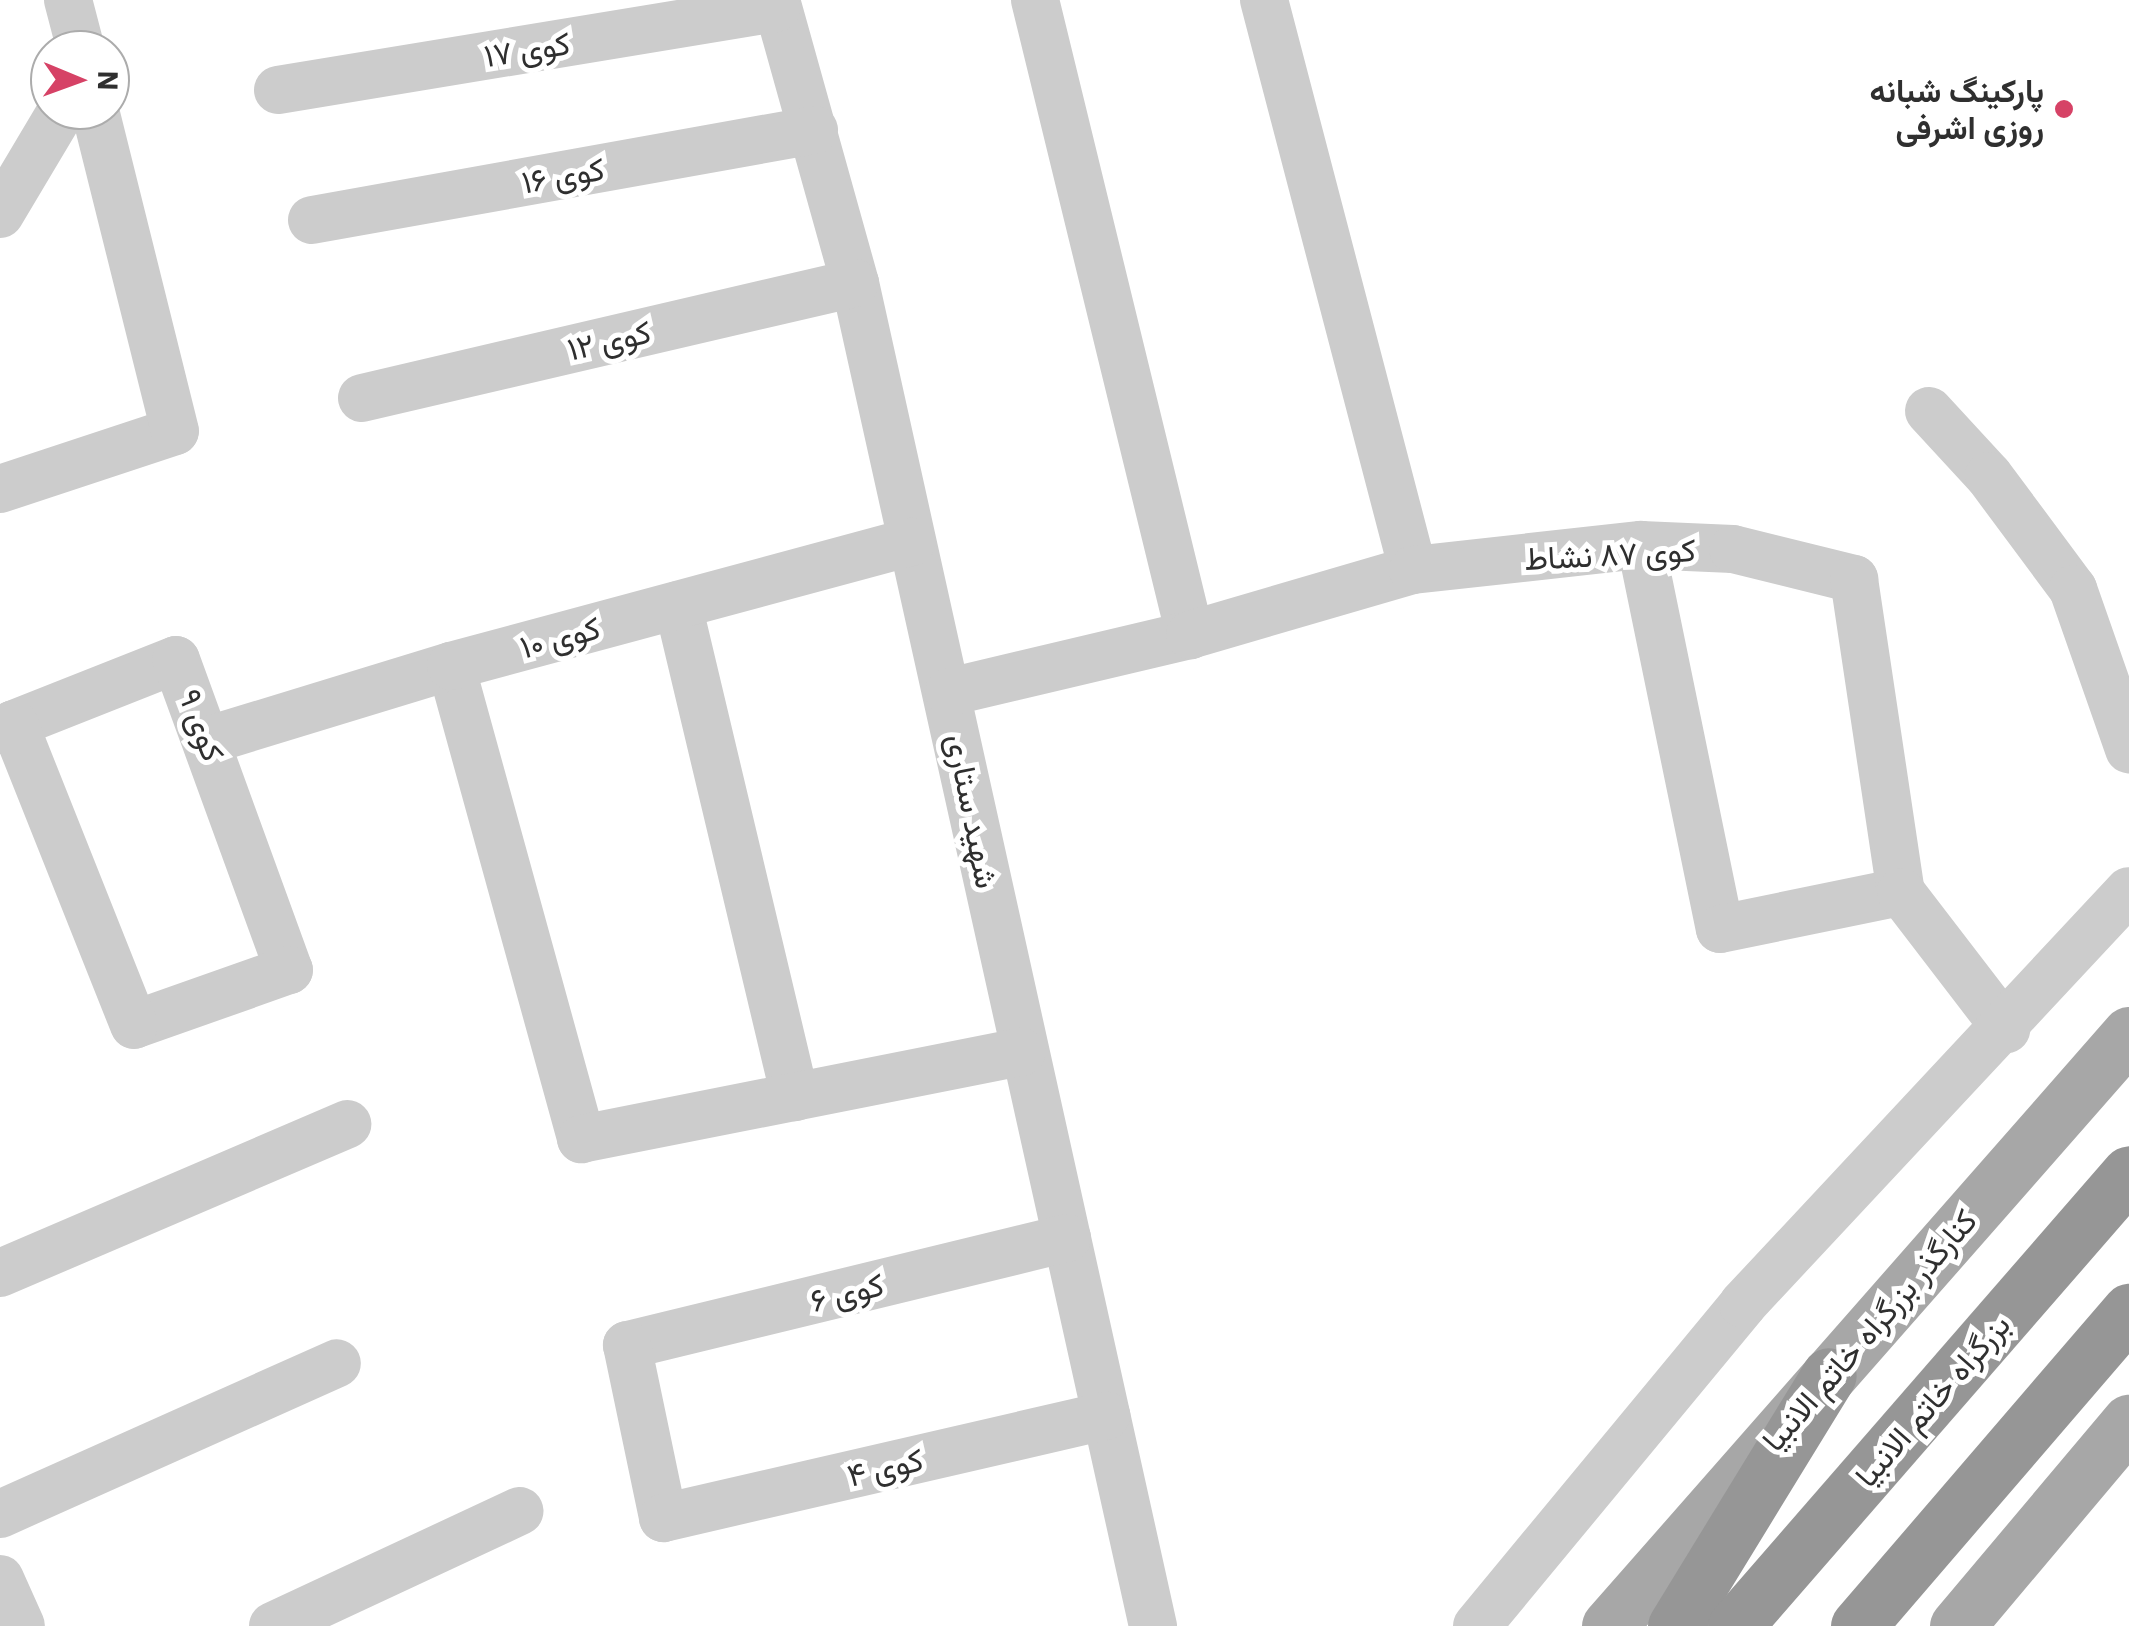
<!DOCTYPE html>
<html>
<head>
<meta charset="utf-8">
<style>
  body { margin:0 }
  #map { position:relative; width:2129px; height:1626px; overflow:hidden; background:#fff; font-family:"IBM Plex Sans",Vazirmatn,sans-serif }
  div>[style] { position:absolute }
  .minor>* { height:48px; margin:-24px; padding:0 24px; transform-origin:24px; border-radius:24px; background:#ccc }
  .major>* { height:55px; margin:-27.5px; padding:0 27.5px; transform-origin:27.5px; border-radius:27.5px; background:#a7a7a7 }
  .highway>* { height:55px; margin:-27.5px; padding:0 27.5px; transform-origin:27.5px; border-radius:27.5px; background:#969696 }
  .dots>* { width:28px; height:28px; translate:-50% -50%; box-sizing:border-box; border:5px solid #fff; border-radius:50% }
  span { translate:-50% -50%; white-space:nowrap; text-align:center; line-height:1.15; -webkit-text-stroke:10px #fff; paint-order:stroke }
  .street-label { font-size:32px; color:#2f2f2f }
  .poi-label { font-size:32px; color:#2f2f2f; font-weight:700 }
  .right { translate:-100% -50%; text-align:right }
  .north { position:absolute; left:30px; top:30px; width:100px; height:100px; box-sizing:border-box; background:#fff; border:2px solid #acacac; border-radius:50%; rotate:91deg; font-size:28px; font-weight:700; line-height:40px; text-align:center; color:#2f2f2f }
  .north::after { content:''; display:block; margin:auto; width:35px; height:45px; background:#d64266; clip-path:polygon(50% 0,100% 100%,50% 72%,0 100%) }
</style>
</head>
<body>
<div id="map">
  <div class="minor">
    <i style="left:68px;top:0;width:52px;rotate:75.4deg"></i>
    <i style="left:776px;top:0;width:294px;rotate:74.4deg"></i>
    <i style="left:855px;top:283px;width:1376px;rotate:77.49deg"></i>
    <i style="left:1035px;top:0;width:654px;rotate:76.28deg"></i>
    <i style="left:1264px;top:0;width:589px;rotate:75.35deg"></i>
    <i style="left:278px;top:90px;width:505px;rotate:-9.35deg"></i>
    <i style="left:0;top:214px;width:121px;rotate:-59.2deg"></i>
    <i style="left:312px;top:220px;width:510px;rotate:-10.16deg"></i>
    <i style="left:362px;top:398px;width:506px;rotate:-13.13deg"></i>
    <i style="left:1929px;top:411px;width:88px;rotate:47.3deg"></i>
    <i style="left:1989px;top:476px;width:141px;rotate:53.4deg"></i>
    <i style="left:2073px;top:589px;width:170px;rotate:70.7deg"></i>
    <i style="left:0;top:489px;width:184px;rotate:-18.3deg"></i>
    <i style="left:175px;top:431px;width:331px;rotate:-104deg"></i>
    <i style="left:1641px;top:545px;width:392px;rotate:78.4deg"></i>
    <i style="left:1720px;top:929px;width:185px;rotate:-11.6deg"></i>
    <i style="left:678px;top:605px;width:506px;rotate:76.62deg"></i>
    <i style="left:451px;top:666px;width:491px;rotate:74.6deg"></i>
    <i style="left:581px;top:1139px;width:449px;rotate:-11.2deg"></i>
    <i style="left:949px;top:692px;width:248px;rotate:-13.3deg"></i>
    <i style="left:1190px;top:635px;width:232px;rotate:-16.3deg"></i>
    <i style="left:1413px;top:570px;width:229px;rotate:-6.3deg"></i>
    <i style="left:1641px;top:545px;width:92px;rotate:2.5deg"></i>
    <i style="left:1733px;top:549px;width:125px;rotate:13.9deg"></i>
    <i style="left:1854px;top:579px;width:317px;rotate:81.5deg"></i>
    <i style="left:1901px;top:892px;width:173px;rotate:52.5deg"></i>
    <i style="left:0;top:730px;width:15px;rotate:-23deg"></i>
    <i style="left:14px;top:724px;width:174px;rotate:-21.6deg"></i>
    <i style="left:176px;top:660px;width:330px;rotate:70deg"></i>
    <i style="left:289px;top:970px;width:164px;rotate:160.5deg"></i>
    <i style="left:134px;top:1025px;width:324px;rotate:-111.7deg"></i>
    <i style="left:209px;top:740px;width:253px;rotate:-17deg"></i>
    <i style="left:451px;top:666px;width:477px;rotate:-15.1deg"></i>
    <i style="left:1067px;top:1238px;width:453px;rotate:166.3deg"></i>
    <i style="left:627px;top:1345px;width:177px;rotate:78.2deg"></i>
    <i style="left:663px;top:1518px;width:455px;rotate:-13deg"></i>
    <i style="left:0;top:1273px;width:378px;rotate:-23.2deg"></i>
    <i style="left:0;top:1514px;width:369px;rotate:-24.1deg"></i>
    <i style="left:0;top:1579px;width:51px;rotate:65.9deg"></i>
    <i style="left:273px;top:1626px;width:272px;rotate:-25deg"></i>
    <i style="left:1477px;top:1626px;width:418px;rotate:-50.4deg"></i>
    <i style="left:1743px;top:1304px;width:565px;rotate:-46.94deg"></i>
  </div>
  <div class="major">
    <i style="left:1609px;top:1626px;width:788px;rotate:-48.7deg"></i>
    <i style="left:1957px;top:1626px;width:267px;rotate:-49.9deg"></i>
  </div>
  <div class="highway">
    <i style="left:1675px;top:1626px;width:294px;rotate:-58.5deg"></i>
    <i style="left:1735px;top:1626px;width:600px;rotate:-48.98deg"></i>
    <i style="left:1858px;top:1626px;width:416px;rotate:-49.3deg"></i>
  </div>
  <div class="dots">
    <i style="left:2064px;top:109px;background:#d64266"></i>
  </div>
  <div class="street-label">
    <span style="left:527px;top:49px;rotate:-9deg">کوی ۱۷</span>
    <span style="left:563px;top:175px;rotate:-10deg">کوی ۱۶</span>
    <span style="left:609px;top:340px;rotate:-13deg">کوی ۱۲</span>
    <span style="left:1610px;top:554px;rotate:-3deg">کوی ۸۷ نشاط</span>
    <span style="left:560px;top:637px;rotate:-15deg">کوی ۱۰</span>
    <span style="left:202px;top:725px;rotate:69deg">کوی ۹</span>
    <span style="left:973px;top:811px;rotate:79deg">شهید ستاری</span>
    <span style="left:847px;top:1292px;rotate:-14deg">کوی ۶</span>
    <span style="left:1869px;top:1330px;rotate:-49deg">کنارگذر بزرگراه خاتم الانبیا</span>
    <span style="left:1932px;top:1400px;rotate:-49deg">بزرگراه خاتم الانبیا</span>
    <span style="left:885px;top:1467px;rotate:-13deg">کوی ۴</span>
  </div>
  <div class="poi-label">
    <span class="right" style="left:2044px;top:109px">پارکینگ شبانه<br>روزی اشرفی</span>
  </div>
  <div class="north">N</div>
</div>
</body>
</html>
